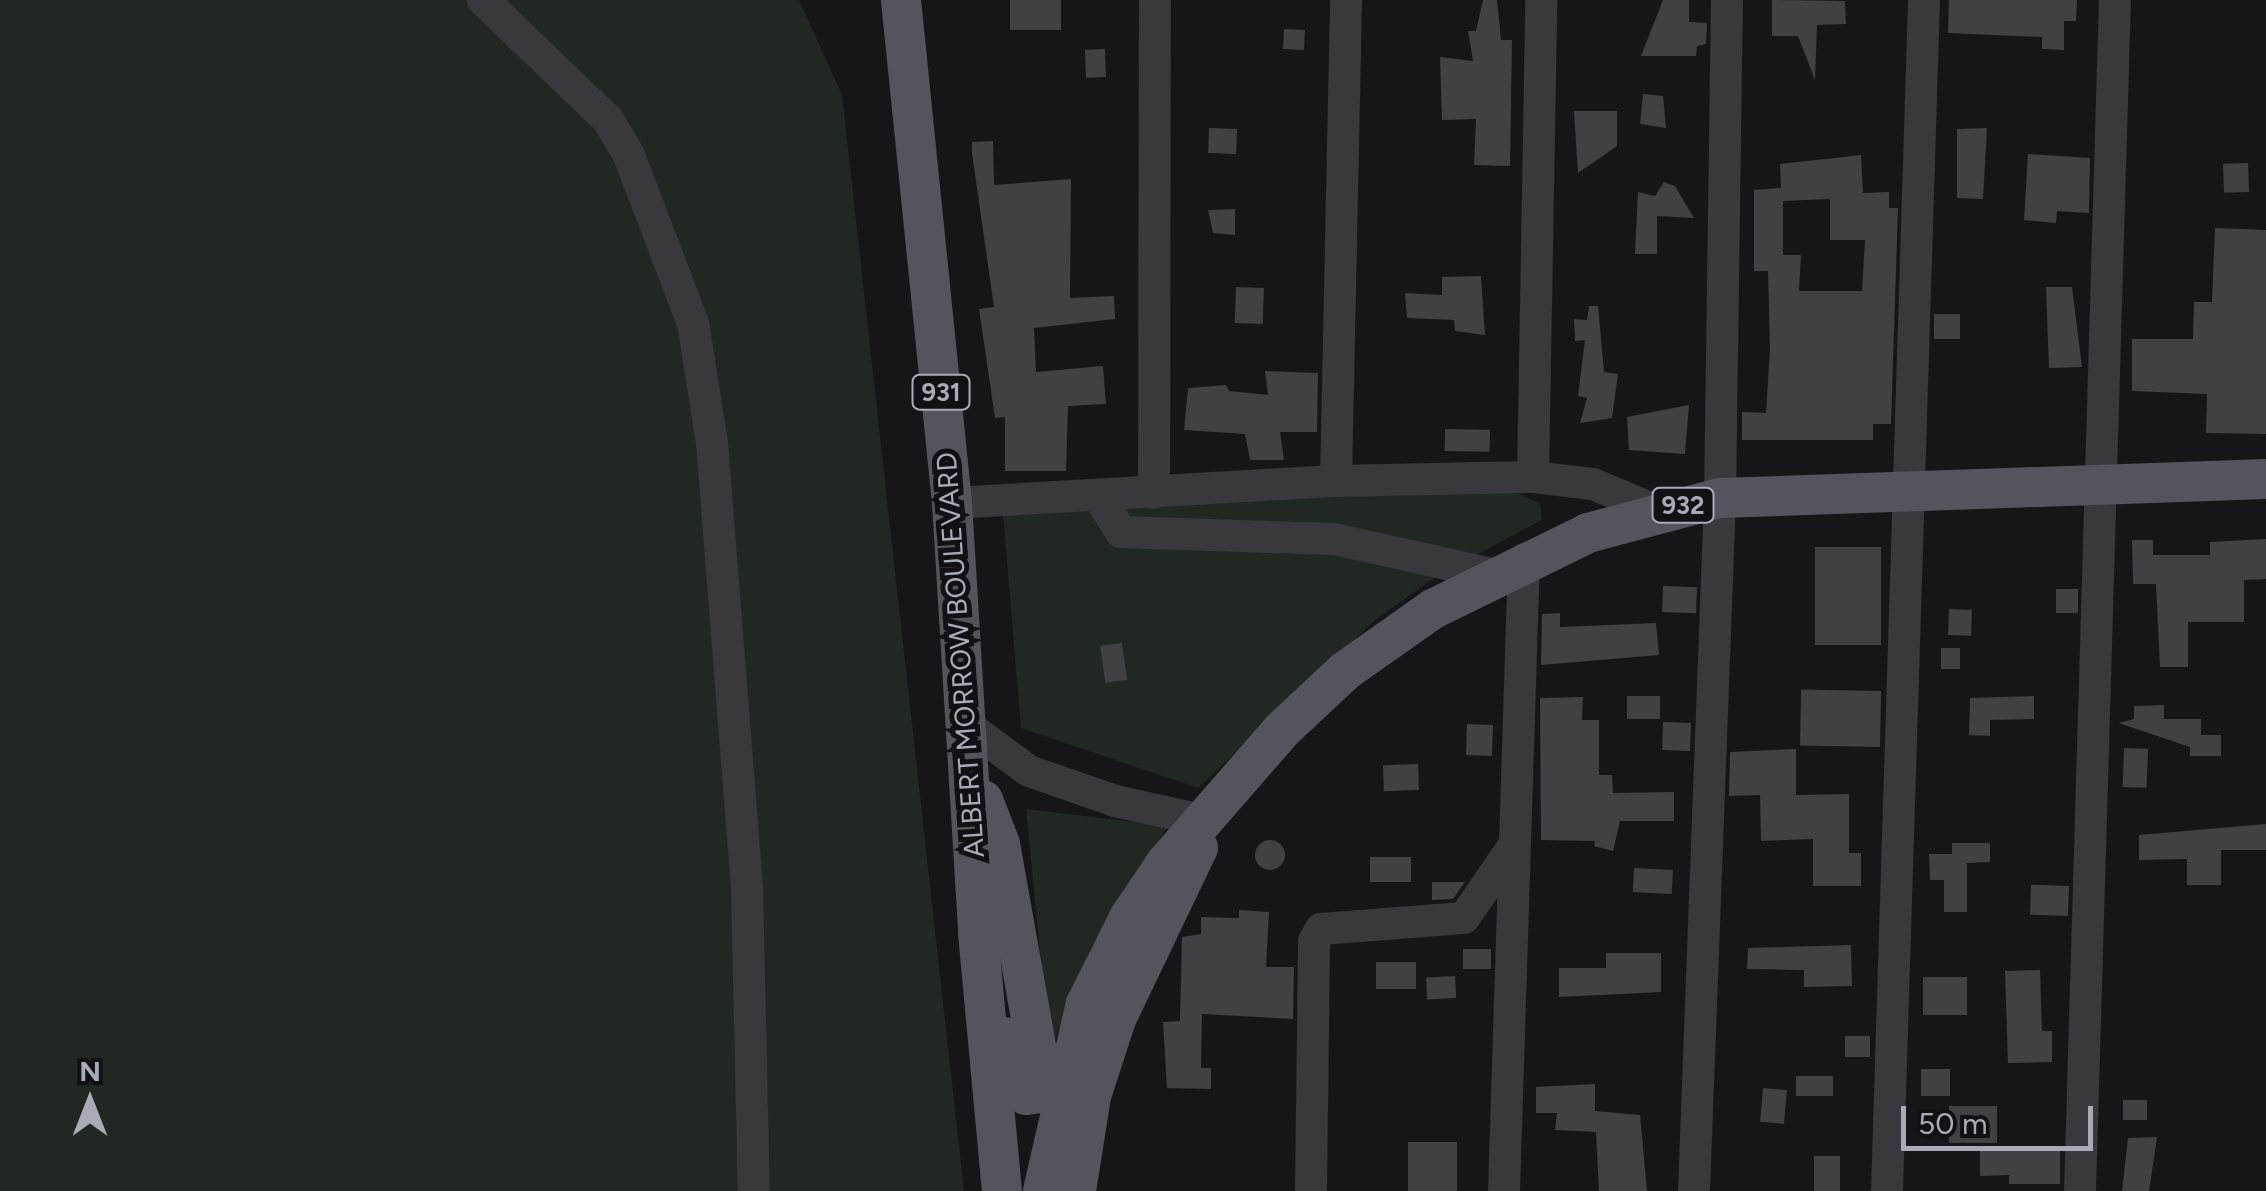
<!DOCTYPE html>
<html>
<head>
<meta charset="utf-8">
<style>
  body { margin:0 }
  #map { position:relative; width:2266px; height:1191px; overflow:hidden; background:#161618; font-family:Figtree,sans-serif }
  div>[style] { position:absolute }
  .green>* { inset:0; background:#212822 }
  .building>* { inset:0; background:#414145; transform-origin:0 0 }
  .round { border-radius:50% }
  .minor>* { height:32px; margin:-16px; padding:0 16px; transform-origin:16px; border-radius:16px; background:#38383d }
  .major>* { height:40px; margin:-20px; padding:0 20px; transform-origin:20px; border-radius:20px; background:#54555c }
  span { translate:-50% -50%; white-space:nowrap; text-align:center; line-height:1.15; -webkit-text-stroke:10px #111113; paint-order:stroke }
  .shield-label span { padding:2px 8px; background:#111113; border:2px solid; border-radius:8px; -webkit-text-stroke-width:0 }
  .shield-label { font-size:25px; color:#a9acb8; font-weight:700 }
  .street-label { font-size:28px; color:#a9acb8 }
  .north { position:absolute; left:40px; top:1051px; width:100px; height:100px; -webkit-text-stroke:8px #111113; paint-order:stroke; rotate:0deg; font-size:28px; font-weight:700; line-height:40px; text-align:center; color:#a9acb8 }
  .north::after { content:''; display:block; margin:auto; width:35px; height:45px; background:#a9acb8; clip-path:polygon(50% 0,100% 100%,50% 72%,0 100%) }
  .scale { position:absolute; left:1901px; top:1106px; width:192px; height:45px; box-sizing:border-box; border:5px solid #a9acb8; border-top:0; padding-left:12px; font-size:30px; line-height:35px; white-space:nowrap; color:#a9acb8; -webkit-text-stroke:8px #111113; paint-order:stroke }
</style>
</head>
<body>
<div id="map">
  <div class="green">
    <i style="clip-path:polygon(0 0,799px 0,842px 95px,964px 1191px,0 1191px)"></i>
    <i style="clip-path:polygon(1499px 485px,1540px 503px,1542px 520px,1438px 575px,1375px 620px,1198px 788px,1021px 728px,1003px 513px)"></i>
    <i style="clip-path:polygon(1026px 809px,1168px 826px,1091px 947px,1050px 1053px)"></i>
  </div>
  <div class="building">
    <i style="left:1010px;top:0;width:51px;height:30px"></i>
    <i style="clip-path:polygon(1483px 0,1497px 0,1501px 40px,1512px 40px,1510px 166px,1474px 165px,1476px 119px,1442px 120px,1440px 57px,1473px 61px,1468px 31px,1476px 31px)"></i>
    <i style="clip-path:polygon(1663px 0,1689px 0,1689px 22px,1707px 23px,1706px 44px,1697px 46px,1696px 56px,1641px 56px)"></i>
    <i style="clip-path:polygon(1772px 0,1845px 1px,1846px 24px,1817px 25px,1815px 80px,1798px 36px,1772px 36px)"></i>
    <i style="clip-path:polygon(1949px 0,2077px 0,2076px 21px,2064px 21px,2064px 50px,2042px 49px,2042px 37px,1948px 33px)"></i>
    <i style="left:1284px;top:29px;width:21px;height:20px;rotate:3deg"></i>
    <i style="left:1105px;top:49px;width:28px;height:20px;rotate:88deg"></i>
    <i style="clip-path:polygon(1643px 94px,1663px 96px,1666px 128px,1640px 124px)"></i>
    <i style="clip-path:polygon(1574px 111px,1617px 111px,1617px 146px,1578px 173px)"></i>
    <i style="left:1209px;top:128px;width:28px;height:25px;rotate:2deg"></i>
    <i style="clip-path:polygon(1987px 128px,1983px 199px,1957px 198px,1957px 129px)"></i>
    <i style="clip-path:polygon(993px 141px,994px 185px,1071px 179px,1070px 298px,1114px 296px,1115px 319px,1034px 328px,1036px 372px,1103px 366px,1106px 404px,1068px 406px,1066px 471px,1005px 471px,1005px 417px,995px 418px,979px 309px,994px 307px,972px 153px,972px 142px)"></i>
    <i style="clip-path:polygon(2028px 154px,2090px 158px,2089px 213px,2057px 211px,2056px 223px,2024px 220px)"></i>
    <i style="clip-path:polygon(evenodd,1861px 155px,1863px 193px,1889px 192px,1889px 208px,1898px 208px,1891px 424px,1873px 424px,1873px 440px,1742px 440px,1742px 412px,1766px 413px,1770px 348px,1768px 271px,1754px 271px,1754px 190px,1781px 188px,1780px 164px,1861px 155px,1830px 199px,1830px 240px,1865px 240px,1862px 291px,1799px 291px,1801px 255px,1783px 255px,1783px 201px,1830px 199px)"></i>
    <i style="left:2248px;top:163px;width:29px;height:25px;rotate:88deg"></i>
    <i style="clip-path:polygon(1664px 182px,1675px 186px,1694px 218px,1657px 216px,1657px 254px,1635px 254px,1638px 192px,1655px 196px)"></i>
    <i style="clip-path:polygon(1235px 209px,1235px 235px,1213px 233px,1208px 210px)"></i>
    <i style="clip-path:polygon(2215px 228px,2266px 230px,2266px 434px,2206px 433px,2207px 394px,2132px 391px,2132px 339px,2193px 339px,2194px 302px,2212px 302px)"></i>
    <i style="clip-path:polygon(1481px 276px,1485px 335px,1455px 331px,1454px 320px,1407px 318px,1405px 293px,1442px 295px,1442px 277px)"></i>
    <i style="left:1236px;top:287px;width:28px;height:36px;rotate:2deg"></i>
    <i style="clip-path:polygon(2046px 287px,2072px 287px,2082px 367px,2049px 368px)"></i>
    <i style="clip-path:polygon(1589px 306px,1598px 306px,1604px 372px,1618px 374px,1612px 418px,1580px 423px,1587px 398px,1578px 396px,1585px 340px,1575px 341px,1574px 319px,1587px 320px)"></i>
    <i style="left:1934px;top:314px;width:26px;height:25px"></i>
    <i style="clip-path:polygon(1265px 371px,1318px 373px,1317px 432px,1280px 432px,1284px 460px,1250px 460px,1245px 434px,1184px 430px,1188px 388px,1226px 385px,1229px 391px,1268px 395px)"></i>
    <i style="clip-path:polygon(1689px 405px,1685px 454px,1629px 450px,1627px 417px)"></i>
    <i style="left:1445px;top:429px;width:45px;height:22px;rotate:1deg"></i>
    <i style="clip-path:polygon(2266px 539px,2266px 579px,2244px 580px,2244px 622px,2188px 622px,2188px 667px,2160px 667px,2156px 584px,2133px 584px,2132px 540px,2153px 540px,2153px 555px,2210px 555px,2210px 542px)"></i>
    <i style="left:1815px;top:547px;width:66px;height:98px"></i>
    <i style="left:1663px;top:586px;width:34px;height:26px;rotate:2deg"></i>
    <i style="left:2056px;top:589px;width:22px;height:24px"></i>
    <i style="left:1949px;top:609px;width:23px;height:26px;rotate:2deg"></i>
    <i style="clip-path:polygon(1560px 613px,1560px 627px,1656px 623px,1659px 655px,1541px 665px,1542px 614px)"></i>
    <i style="left:1122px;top:643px;width:37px;height:22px;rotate:82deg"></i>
    <i style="left:1941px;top:648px;width:19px;height:21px"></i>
    <i style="left:1881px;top:691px;width:56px;height:80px;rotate:91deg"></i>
    <i style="left:1627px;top:696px;width:33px;height:23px"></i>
    <i style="clip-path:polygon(2034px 696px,2034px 719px,1990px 720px,1990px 736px,1969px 735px,1970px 698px)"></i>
    <i style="clip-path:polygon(1583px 697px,1582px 720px,1599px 720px,1599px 775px,1612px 775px,1613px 793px,1674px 792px,1674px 821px,1620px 821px,1613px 851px,1594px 846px,1595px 841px,1541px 840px,1540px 698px)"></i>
    <i style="clip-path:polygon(2164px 705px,2164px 719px,2201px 719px,2201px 735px,2221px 735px,2221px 756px,2190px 756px,2190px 747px,2119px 723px,2134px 719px,2134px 706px)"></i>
    <i style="left:1691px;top:723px;width:28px;height:28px;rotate:92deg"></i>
    <i style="left:1467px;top:724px;width:26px;height:31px;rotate:2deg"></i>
    <i style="left:2124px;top:748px;width:24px;height:39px;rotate:2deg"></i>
    <i style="clip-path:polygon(1796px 749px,1796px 795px,1849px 794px,1849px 853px,1861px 853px,1861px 886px,1813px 886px,1813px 839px,1761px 841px,1760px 795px,1729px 796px,1730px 752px)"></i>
    <i style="left:1418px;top:764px;width:26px;height:35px;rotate:88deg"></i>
    <i style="clip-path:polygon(2266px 824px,2266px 850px,2221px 850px,2221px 885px,2187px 885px,2187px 859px,2139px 860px,2139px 835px)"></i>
    <i class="round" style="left:1255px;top:840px;width:30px;height:30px"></i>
    <i style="clip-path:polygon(1952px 843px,1990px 843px,1990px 862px,1967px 863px,1967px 912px,1944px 912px,1944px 880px,1930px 880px,1929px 854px,1952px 854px)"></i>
    <i style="left:1411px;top:857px;width:25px;height:41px;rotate:90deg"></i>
    <i style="left:1634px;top:868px;width:39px;height:24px;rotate:3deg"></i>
    <i style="clip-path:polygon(1432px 882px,1465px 882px,1453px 899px,1432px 900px)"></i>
    <i style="left:2069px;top:886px;width:30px;height:38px;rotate:92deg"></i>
    <i style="clip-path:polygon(1239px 910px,1269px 912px,1266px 967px,1294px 967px,1293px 1019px,1202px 1014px,1201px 1068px,1211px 1068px,1211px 1089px,1167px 1088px,1163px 1022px,1180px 1021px,1182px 937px,1201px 934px,1201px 917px,1239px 918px)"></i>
    <i style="clip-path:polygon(1851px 945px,1852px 986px,1804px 987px,1804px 970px,1747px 969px,1748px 948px)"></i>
    <i style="left:1491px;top:949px;width:20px;height:28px;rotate:90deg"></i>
    <i style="clip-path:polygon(1606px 953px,1661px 953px,1661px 992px,1559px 997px,1559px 968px,1606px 968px)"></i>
    <i style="left:1376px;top:962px;width:40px;height:27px"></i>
    <i style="clip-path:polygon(2040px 970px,2042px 1031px,2052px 1031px,2052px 1062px,2008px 1063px,2005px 971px)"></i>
    <i style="left:1455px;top:976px;width:22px;height:29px;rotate:87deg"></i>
    <i style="left:1967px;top:977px;width:38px;height:44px;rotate:90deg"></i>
    <i style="left:1845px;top:1036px;width:25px;height:21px"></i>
    <i style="left:1921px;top:1069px;width:29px;height:27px"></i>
    <i style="left:1796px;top:1076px;width:37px;height:20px"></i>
    <i style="clip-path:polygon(1595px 1084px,1595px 1111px,1640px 1115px,1647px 1191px,1599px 1191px,1596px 1132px,1555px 1130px,1557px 1113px,1536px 1113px,1536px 1087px)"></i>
    <i style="left:1763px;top:1088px;width:24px;height:34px;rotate:5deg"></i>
    <i style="left:2123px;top:1100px;width:24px;height:20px"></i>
    <i style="left:1997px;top:1106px;width:37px;height:48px;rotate:90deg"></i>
    <i style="clip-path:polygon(2157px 1137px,2149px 1191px,2122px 1191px,2128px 1138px)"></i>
    <i style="left:1408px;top:1142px;width:49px;height:49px"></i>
    <i style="clip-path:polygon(2060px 1147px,2060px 1184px,2009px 1184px,2009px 1175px,1980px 1176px,1980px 1148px)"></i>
    <i style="left:1814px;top:1156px;width:26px;height:35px"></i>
  </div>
  <div class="minor">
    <i style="left:483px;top:0;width:173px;rotate:43.8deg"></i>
    <i style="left:608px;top:120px;width:39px;rotate:59deg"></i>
    <i style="left:628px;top:153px;width:182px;rotate:69.1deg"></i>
    <i style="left:693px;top:323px;width:121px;rotate:81deg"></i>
    <i style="left:712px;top:443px;width:448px;rotate:85.5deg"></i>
    <i style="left:747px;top:890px;width:301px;rotate:88.7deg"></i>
    <i style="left:1533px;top:477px;width:477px;rotate:-89deg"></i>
    <i style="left:1336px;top:481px;width:481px;rotate:-88.8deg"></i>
    <i style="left:1154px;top:493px;width:493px;rotate:-89.9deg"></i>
    <i style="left:1099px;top:497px;width:41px;rotate:57.8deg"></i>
    <i style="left:1121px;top:532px;width:213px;rotate:1.9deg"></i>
    <i style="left:1334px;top:539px;width:166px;rotate:12.5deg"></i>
    <i style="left:952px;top:503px;width:385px;rotate:-3.3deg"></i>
    <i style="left:1336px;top:481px;width:197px;rotate:-1.2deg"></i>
    <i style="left:1533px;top:477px;width:60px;rotate:6.7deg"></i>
    <i style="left:1593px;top:484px;width:67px;rotate:22.8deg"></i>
    <i style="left:965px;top:724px;width:79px;rotate:36.3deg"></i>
    <i style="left:1029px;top:771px;width:91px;rotate:19.2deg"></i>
    <i style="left:1115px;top:801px;width:94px;rotate:12.3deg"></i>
    <i style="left:1311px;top:1191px;width:250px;rotate:-89.3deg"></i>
    <i style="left:1314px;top:941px;width:14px;rotate:-60deg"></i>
    <i style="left:1321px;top:929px;width:143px;rotate:-4.4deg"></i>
    <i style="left:1464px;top:918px;width:86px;rotate:-55.4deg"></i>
    <i style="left:1504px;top:1191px;width:632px;rotate:-88.19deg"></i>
    <i style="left:1694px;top:1191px;width:693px;rotate:-87.85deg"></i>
    <i style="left:1720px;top:498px;width:498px;rotate:-89.2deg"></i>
    <i style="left:1887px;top:1191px;width:1192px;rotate:-88.22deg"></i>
    <i style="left:2080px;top:1191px;width:1192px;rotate:-88.32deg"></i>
  </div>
  <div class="major">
    <i style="left:901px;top:0;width:506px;rotate:84.21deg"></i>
    <i style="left:952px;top:503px;width:431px;rotate:86.5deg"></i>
    <i style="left:978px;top:933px;width:259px;rotate:84.7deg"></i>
    <i style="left:983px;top:800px;width:47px;rotate:68.9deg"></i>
    <i style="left:1000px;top:844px;width:222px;rotate:79.9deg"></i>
    <i style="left:1039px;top:1063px;width:36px;rotate:48deg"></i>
    <i style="left:1004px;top:1037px;width:37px;rotate:81deg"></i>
    <i style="left:1010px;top:1074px;width:26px;rotate:53deg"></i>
    <i style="left:1026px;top:1095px;width:37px;rotate:-8deg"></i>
    <i style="left:1063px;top:1090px;width:19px;rotate:12deg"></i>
    <i style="left:1043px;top:1191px;width:192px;rotate:-77.1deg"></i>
    <i style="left:1086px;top:1004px;width:96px;rotate:-63.4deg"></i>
    <i style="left:1129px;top:918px;width:66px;rotate:-56.1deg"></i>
    <i style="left:1166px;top:863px;width:176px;rotate:-48.9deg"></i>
    <i style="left:1282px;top:730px;width:86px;rotate:-43.1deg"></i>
    <i style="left:1345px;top:671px;width:108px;rotate:-35.2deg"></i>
    <i style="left:1433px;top:609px;width:173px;rotate:-26.1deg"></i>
    <i style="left:1588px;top:533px;width:137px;rotate:-14.9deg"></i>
    <i style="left:1720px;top:498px;width:546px;rotate:-1.99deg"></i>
    <i style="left:1076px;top:1191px;width:96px;rotate:-81deg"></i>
    <i style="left:1091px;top:1096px;width:81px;rotate:-72deg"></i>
    <i style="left:1116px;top:1019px;width:190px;rotate:-64.4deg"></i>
  </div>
  <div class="shield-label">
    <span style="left:941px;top:392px">931</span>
    <span style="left:1683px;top:505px">932</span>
  </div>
  <div class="street-label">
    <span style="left:960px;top:655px;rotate:-94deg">ALBERT MORROW BOULEVARD</span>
  </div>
  <div class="north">N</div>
  <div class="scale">50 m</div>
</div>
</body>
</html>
